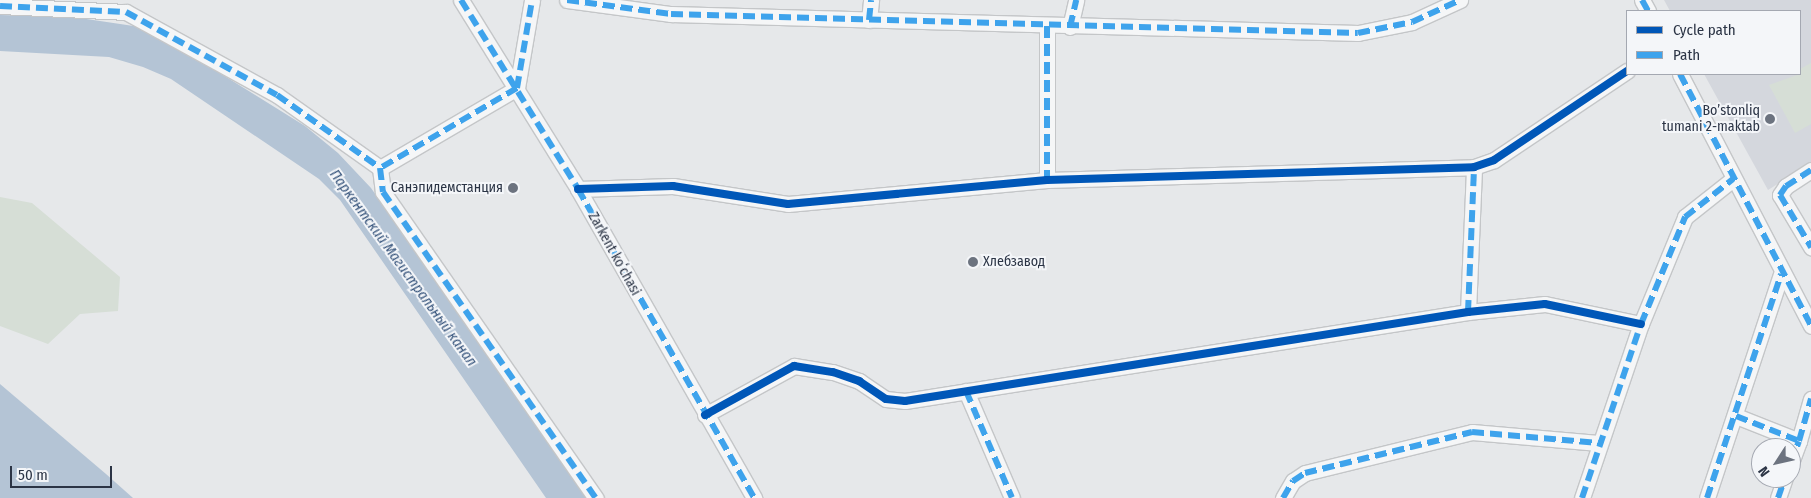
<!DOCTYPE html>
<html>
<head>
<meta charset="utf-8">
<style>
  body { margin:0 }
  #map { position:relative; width:1811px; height:498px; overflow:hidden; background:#e6e8ea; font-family:"Fira Sans Condensed",sans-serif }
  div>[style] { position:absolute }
  .built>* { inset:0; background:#d4d7dd }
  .green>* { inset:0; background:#d6ded6 }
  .water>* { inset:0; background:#b4c4d5 }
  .roads { filter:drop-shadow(1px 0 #c4c6c8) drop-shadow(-1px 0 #c4c6c8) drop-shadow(0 1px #c4c6c8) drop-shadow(0 -1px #c4c6c8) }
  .minor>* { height:15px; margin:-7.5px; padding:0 7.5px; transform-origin:7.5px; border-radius:7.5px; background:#f5f6f7 }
  .quiet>* { height:6px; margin-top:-3px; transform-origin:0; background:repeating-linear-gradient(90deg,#3ea3ec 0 12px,transparent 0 18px) }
  .cycleway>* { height:8px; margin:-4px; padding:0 4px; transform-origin:4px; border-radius:4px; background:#0057b8 }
  .dots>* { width:14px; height:14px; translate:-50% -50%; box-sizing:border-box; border:2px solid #f4f6f9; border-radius:50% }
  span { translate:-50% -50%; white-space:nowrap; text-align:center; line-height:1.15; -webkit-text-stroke:4px #f4f6f9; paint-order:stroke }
  .poi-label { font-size:14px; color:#2b3445 }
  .right { translate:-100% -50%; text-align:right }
  .left { translate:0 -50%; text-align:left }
  .street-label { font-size:14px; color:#2b3445 }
  .water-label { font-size:15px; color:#34527a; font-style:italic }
  .legend { position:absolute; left:1626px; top:10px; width:175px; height:65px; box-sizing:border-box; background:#f4f6f9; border:1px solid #a4a8b1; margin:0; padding:6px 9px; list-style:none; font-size:15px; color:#2b3445 }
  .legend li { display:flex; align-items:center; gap:10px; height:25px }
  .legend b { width:25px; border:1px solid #a4a8b1 }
  .north { position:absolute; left:1751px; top:438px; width:50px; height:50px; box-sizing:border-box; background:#f4f6f9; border:1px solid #a4a8b1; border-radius:50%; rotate:235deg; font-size:14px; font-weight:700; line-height:20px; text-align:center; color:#2b3445 }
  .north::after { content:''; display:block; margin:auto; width:18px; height:22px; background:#6c737f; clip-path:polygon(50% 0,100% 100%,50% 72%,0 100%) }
  .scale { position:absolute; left:10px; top:466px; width:102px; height:22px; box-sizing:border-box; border:2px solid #2b3445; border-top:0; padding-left:6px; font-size:15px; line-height:18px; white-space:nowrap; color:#2b3445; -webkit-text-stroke:4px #f4f6f9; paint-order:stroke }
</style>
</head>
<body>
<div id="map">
  <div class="built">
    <i style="clip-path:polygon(1664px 0,1811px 0,1811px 163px,1768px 190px,1704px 74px,1800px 74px,1800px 11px,1670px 11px)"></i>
  </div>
  <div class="green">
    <i style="clip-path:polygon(1811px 63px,1811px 124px,1795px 133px,1769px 85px,1800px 74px,1800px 69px)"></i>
    <i style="clip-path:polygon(0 197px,32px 203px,120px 277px,118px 311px,80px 314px,48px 344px,0 326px)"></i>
  </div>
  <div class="water">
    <i style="clip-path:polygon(0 15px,73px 17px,147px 28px,305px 126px,338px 153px,371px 188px,587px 498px,546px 498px,340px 200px,319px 179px,171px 79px,143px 67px,109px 57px,0 51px)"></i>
    <i style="clip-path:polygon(0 384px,106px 474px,133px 498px,0 498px)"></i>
  </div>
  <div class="roads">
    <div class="minor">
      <i style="left:461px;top:0;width:222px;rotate:58.2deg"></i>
      <i style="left:578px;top:189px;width:356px;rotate:60.3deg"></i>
      <i style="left:567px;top:0;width:105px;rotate:7.7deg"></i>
      <i style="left:671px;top:14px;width:687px;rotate:1.58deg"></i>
      <i style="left:1358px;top:33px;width:55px;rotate:-11.5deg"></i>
      <i style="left:1412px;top:22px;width:53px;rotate:-24.6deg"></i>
      <i style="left:1642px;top:0;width:13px;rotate:61deg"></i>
      <i style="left:0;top:6px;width:126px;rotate:2.7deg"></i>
      <i style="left:126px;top:12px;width:172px;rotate:28.8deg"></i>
      <i style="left:277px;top:95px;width:126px;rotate:35.3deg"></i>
      <i style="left:869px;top:20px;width:20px;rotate:-84deg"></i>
      <i style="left:1047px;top:26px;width:154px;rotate:90deg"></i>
      <i style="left:1070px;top:27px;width:28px;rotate:-77deg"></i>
      <i style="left:1680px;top:74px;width:284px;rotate:62.5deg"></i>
      <i style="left:517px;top:88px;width:159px;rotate:149.7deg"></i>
      <i style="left:380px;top:168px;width:24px;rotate:83deg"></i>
      <i style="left:383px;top:192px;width:373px;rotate:55.2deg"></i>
      <i style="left:517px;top:88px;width:89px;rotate:-80.3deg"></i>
      <i style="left:1811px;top:170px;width:30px;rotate:147deg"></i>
      <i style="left:1786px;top:186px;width:11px;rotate:124deg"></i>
      <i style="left:1780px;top:195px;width:61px;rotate:59.2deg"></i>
      <i style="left:578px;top:189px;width:95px;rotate:-1.8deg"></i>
      <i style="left:673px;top:186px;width:116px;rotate:8.9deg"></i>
      <i style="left:788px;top:204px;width:260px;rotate:-5.3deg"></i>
      <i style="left:1047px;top:180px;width:427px;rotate:-1.7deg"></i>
      <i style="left:1474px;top:167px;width:21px;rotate:-19deg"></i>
      <i style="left:1494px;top:160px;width:160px;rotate:-33.8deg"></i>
      <i style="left:1468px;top:312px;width:145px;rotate:-87.6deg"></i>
      <i style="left:966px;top:391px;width:116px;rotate:66.7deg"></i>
      <i style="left:705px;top:415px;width:102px;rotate:-28.8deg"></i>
      <i style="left:794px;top:366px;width:39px;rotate:9deg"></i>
      <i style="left:833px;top:372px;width:28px;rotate:19deg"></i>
      <i style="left:859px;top:381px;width:32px;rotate:34deg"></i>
      <i style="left:886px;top:399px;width:19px;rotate:6deg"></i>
      <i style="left:905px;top:401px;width:570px;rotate:-8.98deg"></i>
      <i style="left:1468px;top:312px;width:77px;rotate:-5.9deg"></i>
      <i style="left:1545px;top:304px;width:98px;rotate:11.8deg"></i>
      <i style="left:1736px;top:416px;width:68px;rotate:21.6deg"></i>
      <i style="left:1799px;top:441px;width:44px;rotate:-74.1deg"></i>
      <i style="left:1791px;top:463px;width:23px;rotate:-70deg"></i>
      <i style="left:1283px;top:498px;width:20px;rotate:-60deg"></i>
      <i style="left:1293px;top:481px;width:14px;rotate:-34deg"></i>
      <i style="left:1305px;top:473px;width:172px;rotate:-13.8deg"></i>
      <i style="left:1472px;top:432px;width:127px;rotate:5deg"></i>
      <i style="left:1582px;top:498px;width:184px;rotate:-71.3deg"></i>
      <i style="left:1641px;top:324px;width:116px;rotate:-67.6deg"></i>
      <i style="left:1685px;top:217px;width:61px;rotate:-38.4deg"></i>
      <i style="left:1707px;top:498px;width:236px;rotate:-71.7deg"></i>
      <i style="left:1778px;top:498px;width:21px;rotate:-71deg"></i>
    </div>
  </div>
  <div class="quiet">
    <i style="left:461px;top:0;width:222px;rotate:58.2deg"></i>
    <i style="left:578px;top:189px;width:356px;rotate:60.3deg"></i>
    <i style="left:567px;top:0;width:105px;rotate:7.7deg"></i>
    <i style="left:671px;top:14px;width:687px;rotate:1.58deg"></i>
    <i style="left:1358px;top:33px;width:55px;rotate:-11.5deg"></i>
    <i style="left:1412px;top:22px;width:53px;rotate:-24.6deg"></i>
    <i style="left:1642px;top:0;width:13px;rotate:61deg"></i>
    <i style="left:0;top:6px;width:126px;rotate:2.7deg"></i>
    <i style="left:126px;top:12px;width:172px;rotate:28.8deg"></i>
    <i style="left:277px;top:95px;width:126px;rotate:35.3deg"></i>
    <i style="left:869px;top:20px;width:20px;rotate:-84deg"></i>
    <i style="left:1047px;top:26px;width:154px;rotate:90deg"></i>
    <i style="left:1070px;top:27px;width:28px;rotate:-77deg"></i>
    <i style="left:1680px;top:74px;width:284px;rotate:62.5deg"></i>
    <i style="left:517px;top:88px;width:159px;rotate:149.7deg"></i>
    <i style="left:380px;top:168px;width:24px;rotate:83deg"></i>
    <i style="left:383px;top:192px;width:373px;rotate:55.2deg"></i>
    <i style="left:517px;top:88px;width:89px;rotate:-80.3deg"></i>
    <i style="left:1811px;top:170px;width:30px;rotate:147deg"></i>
    <i style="left:1786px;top:186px;width:11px;rotate:124deg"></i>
    <i style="left:1780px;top:195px;width:61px;rotate:59.2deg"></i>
    <i style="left:1468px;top:312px;width:145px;rotate:-87.6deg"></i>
    <i style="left:966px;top:391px;width:116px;rotate:66.7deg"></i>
    <i style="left:1736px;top:416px;width:68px;rotate:21.6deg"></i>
    <i style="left:1799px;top:441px;width:44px;rotate:-74.1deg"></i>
    <i style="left:1791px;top:463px;width:23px;rotate:-70deg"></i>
    <i style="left:1283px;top:498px;width:20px;rotate:-60deg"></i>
    <i style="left:1293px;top:481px;width:14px;rotate:-34deg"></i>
    <i style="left:1305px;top:473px;width:172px;rotate:-13.8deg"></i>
    <i style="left:1472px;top:432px;width:127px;rotate:5deg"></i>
    <i style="left:1582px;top:498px;width:184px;rotate:-71.3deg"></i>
    <i style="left:1641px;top:324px;width:116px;rotate:-67.6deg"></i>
    <i style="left:1685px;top:217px;width:61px;rotate:-38.4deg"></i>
    <i style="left:1707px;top:498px;width:236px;rotate:-71.7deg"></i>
    <i style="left:1778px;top:498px;width:21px;rotate:-71deg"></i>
  </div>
  <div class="cycleway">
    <i style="left:578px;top:189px;width:95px;rotate:-1.8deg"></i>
    <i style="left:673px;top:186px;width:116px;rotate:8.9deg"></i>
    <i style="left:788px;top:204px;width:260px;rotate:-5.3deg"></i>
    <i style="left:1047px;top:180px;width:427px;rotate:-1.7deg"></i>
    <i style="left:1474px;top:167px;width:21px;rotate:-19deg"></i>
    <i style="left:1494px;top:160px;width:160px;rotate:-33.8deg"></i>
    <i style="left:705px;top:415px;width:102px;rotate:-28.8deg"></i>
    <i style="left:794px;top:366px;width:39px;rotate:9deg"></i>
    <i style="left:833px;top:372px;width:28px;rotate:19deg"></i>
    <i style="left:859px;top:381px;width:32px;rotate:34deg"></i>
    <i style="left:886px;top:399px;width:19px;rotate:6deg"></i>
    <i style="left:905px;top:401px;width:570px;rotate:-8.98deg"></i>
    <i style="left:1468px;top:312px;width:77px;rotate:-5.9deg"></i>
    <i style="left:1545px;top:304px;width:98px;rotate:11.8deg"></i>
  </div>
  <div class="dots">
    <i style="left:1770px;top:119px;background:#6c737f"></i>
    <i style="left:513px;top:188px;background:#6c737f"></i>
    <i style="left:973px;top:262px;background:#6c737f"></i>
  </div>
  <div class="poi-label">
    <span class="right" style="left:1760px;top:119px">Bo’stonliq<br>tumani 2-maktab</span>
    <span class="right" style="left:503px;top:188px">Санэпидемстанция</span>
    <span class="left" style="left:983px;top:262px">Хлебзавод</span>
  </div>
  <div class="street-label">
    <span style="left:614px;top:254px;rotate:61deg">Zarkent koʻchasi</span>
  </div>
  <div class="water-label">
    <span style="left:403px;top:268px;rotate:54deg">Паркентский Магистральный канал</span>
  </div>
  <ul class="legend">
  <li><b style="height:6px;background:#0057b8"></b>Cycle path</li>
  <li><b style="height:6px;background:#3ea3ec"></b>Path</li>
  </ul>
  <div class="north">N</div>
  <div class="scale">50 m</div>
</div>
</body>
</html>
